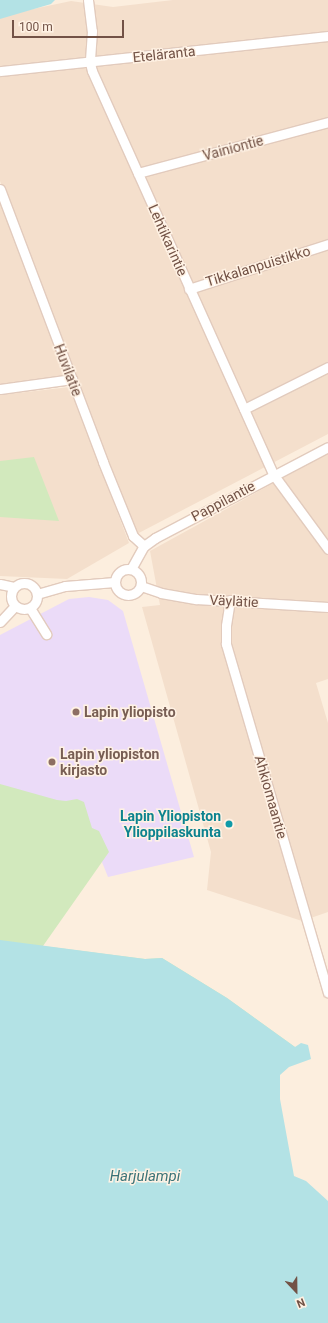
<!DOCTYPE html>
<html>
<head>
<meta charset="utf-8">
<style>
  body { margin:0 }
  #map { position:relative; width:328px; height:1323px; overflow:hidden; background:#fceede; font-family:Roboto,sans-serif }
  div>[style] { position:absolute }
  .residential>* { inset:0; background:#f4dfcc }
  .education>* { inset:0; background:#ebdbf8 }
  .green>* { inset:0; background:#d2e9bd }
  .water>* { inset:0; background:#b3e2e5 }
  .roads { filter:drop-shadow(1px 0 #e2cbbd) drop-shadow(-1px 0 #e2cbbd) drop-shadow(0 1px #e2cbbd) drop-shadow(0 -1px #e2cbbd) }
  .minor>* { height:9px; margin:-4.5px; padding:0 4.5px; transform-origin:4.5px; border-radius:4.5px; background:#fff }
  .minor>.ring { margin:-4.5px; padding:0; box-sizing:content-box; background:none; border:9px solid #fff; border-radius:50% }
  .dots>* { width:11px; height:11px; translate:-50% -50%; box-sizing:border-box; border:2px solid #fff2e4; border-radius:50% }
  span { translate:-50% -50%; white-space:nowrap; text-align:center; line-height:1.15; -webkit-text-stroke:3px #fff2e4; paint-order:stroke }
  .street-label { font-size:14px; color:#725246 }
  .education-label { font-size:14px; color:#785e54; font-weight:700 }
  .left { translate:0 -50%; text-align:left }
  .culture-label { font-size:14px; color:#0d838f; font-weight:700 }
  .right { translate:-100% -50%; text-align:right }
  .water-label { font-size:15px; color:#3a7378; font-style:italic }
  .north { position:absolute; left:276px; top:1271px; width:40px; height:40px; -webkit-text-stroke:3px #fff2e4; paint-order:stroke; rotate:158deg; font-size:11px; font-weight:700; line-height:16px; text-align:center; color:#725246 }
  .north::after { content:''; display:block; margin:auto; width:14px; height:18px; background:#725246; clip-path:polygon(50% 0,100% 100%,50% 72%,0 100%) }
  .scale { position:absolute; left:12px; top:20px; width:112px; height:18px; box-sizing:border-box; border:2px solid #725246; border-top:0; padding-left:5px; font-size:12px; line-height:14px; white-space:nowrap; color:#725246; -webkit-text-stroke:3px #fff2e4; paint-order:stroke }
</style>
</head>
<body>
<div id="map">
  <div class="residential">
    <i style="clip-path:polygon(173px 0,328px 0,328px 434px,135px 535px,0 181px,0 16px,71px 1px,113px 7px)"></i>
    <i style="clip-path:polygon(0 200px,69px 379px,0 387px)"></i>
    <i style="clip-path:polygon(70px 387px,129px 543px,67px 579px,0 576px,0 395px)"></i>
    <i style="clip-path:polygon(328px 453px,328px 679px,316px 683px,328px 723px,328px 912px,302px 921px,207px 890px,211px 852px,142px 607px,160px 605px,150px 551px)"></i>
  </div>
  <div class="education">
    <i style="clip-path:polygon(89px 597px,108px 600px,123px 611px,194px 857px,108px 877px,81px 810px,0 789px,0 635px,69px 599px)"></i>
  </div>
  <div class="green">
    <i style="clip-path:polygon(34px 457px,59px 521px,0 517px,0 461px)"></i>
    <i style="clip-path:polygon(0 784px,57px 800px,66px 801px,77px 799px,84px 802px,92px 828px,99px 831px,109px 852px,43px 946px,145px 959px,162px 958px,227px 998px,295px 1047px,0 1323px)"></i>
  </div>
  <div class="water">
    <i style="clip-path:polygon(0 0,55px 0,51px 4px,0 19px)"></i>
    <i style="clip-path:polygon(0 940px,145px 959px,162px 958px,227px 998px,295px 1047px,301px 1043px,308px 1045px,311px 1059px,289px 1067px,280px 1075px,280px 1099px,294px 1176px,306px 1181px,328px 1201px,328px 1323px,0 1323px)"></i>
  </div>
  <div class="roads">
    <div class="minor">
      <i style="left:88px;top:0;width:31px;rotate:83deg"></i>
      <i style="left:92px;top:31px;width:32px;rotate:94deg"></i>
      <i style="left:90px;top:63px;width:8px;rotate:76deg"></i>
      <i style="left:92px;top:71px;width:442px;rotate:65.8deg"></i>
      <i style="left:273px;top:474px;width:93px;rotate:53.7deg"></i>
      <i style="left:0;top:71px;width:330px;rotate:-6.1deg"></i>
      <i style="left:138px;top:173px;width:197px;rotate:-15deg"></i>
      <i style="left:0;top:189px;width:292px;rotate:69.3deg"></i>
      <i style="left:103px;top:462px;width:80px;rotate:67.9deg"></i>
      <i style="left:133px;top:536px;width:15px;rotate:42deg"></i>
      <i style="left:189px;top:289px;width:146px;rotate:-17.9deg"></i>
      <i style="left:0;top:389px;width:73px;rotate:-7.9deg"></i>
      <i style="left:244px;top:409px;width:94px;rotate:-26.6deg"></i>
      <i class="ring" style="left:115px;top:569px;width:17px;height:17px"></i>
      <i style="left:131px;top:569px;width:26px;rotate:-61deg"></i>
      <i style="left:144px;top:546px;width:14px;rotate:-36deg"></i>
      <i style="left:155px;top:538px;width:195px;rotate:-27.7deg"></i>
      <i class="ring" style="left:11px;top:583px;width:17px;height:17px"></i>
      <i style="left:0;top:584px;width:14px;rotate:12deg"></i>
      <i style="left:141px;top:586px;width:21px;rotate:19deg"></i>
      <i style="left:161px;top:593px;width:36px;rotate:10deg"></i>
      <i style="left:196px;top:599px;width:132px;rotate:3.5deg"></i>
      <i style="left:37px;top:594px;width:29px;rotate:-16deg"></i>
      <i style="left:65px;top:586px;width:50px;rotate:-4.6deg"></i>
      <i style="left:230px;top:600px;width:26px;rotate:99deg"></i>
      <i style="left:226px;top:626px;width:18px;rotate:90deg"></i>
      <i style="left:226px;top:644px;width:363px;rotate:73.7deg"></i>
      <i style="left:30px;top:608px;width:31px;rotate:58deg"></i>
      <i style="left:0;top:622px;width:22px;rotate:-47deg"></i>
    </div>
  </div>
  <div class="dots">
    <i style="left:76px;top:712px;background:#8d6e63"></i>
    <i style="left:52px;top:762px;background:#8d6e63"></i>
    <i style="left:229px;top:824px;background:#0f9aa8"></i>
  </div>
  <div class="street-label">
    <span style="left:164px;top:54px;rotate:-6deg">Eteläranta</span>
    <span style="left:233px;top:148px;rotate:-15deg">Vainiontie</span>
    <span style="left:168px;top:240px;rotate:66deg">Lehtikarintie</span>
    <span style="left:258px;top:266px;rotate:-17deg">Tikkalanpuistikko</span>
    <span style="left:68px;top:370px;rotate:69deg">Huvilatie</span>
    <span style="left:223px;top:501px;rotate:-28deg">Pappilantie</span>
    <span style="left:234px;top:601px;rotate:3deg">Väylätie</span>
    <span style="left:271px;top:797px;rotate:74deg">Ahkiomaantie</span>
  </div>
  <div class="education-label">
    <span class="left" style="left:84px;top:712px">Lapin yliopisto</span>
    <span class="left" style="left:60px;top:762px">Lapin yliopiston<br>kirjasto</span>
  </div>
  <div class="culture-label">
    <span class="right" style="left:221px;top:824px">Lapin Yliopiston<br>Ylioppilaskunta</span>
  </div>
  <div class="water-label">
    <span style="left:145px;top:1177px">Harjulampi</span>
  </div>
  <div class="north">N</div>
  <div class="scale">100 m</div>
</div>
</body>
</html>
